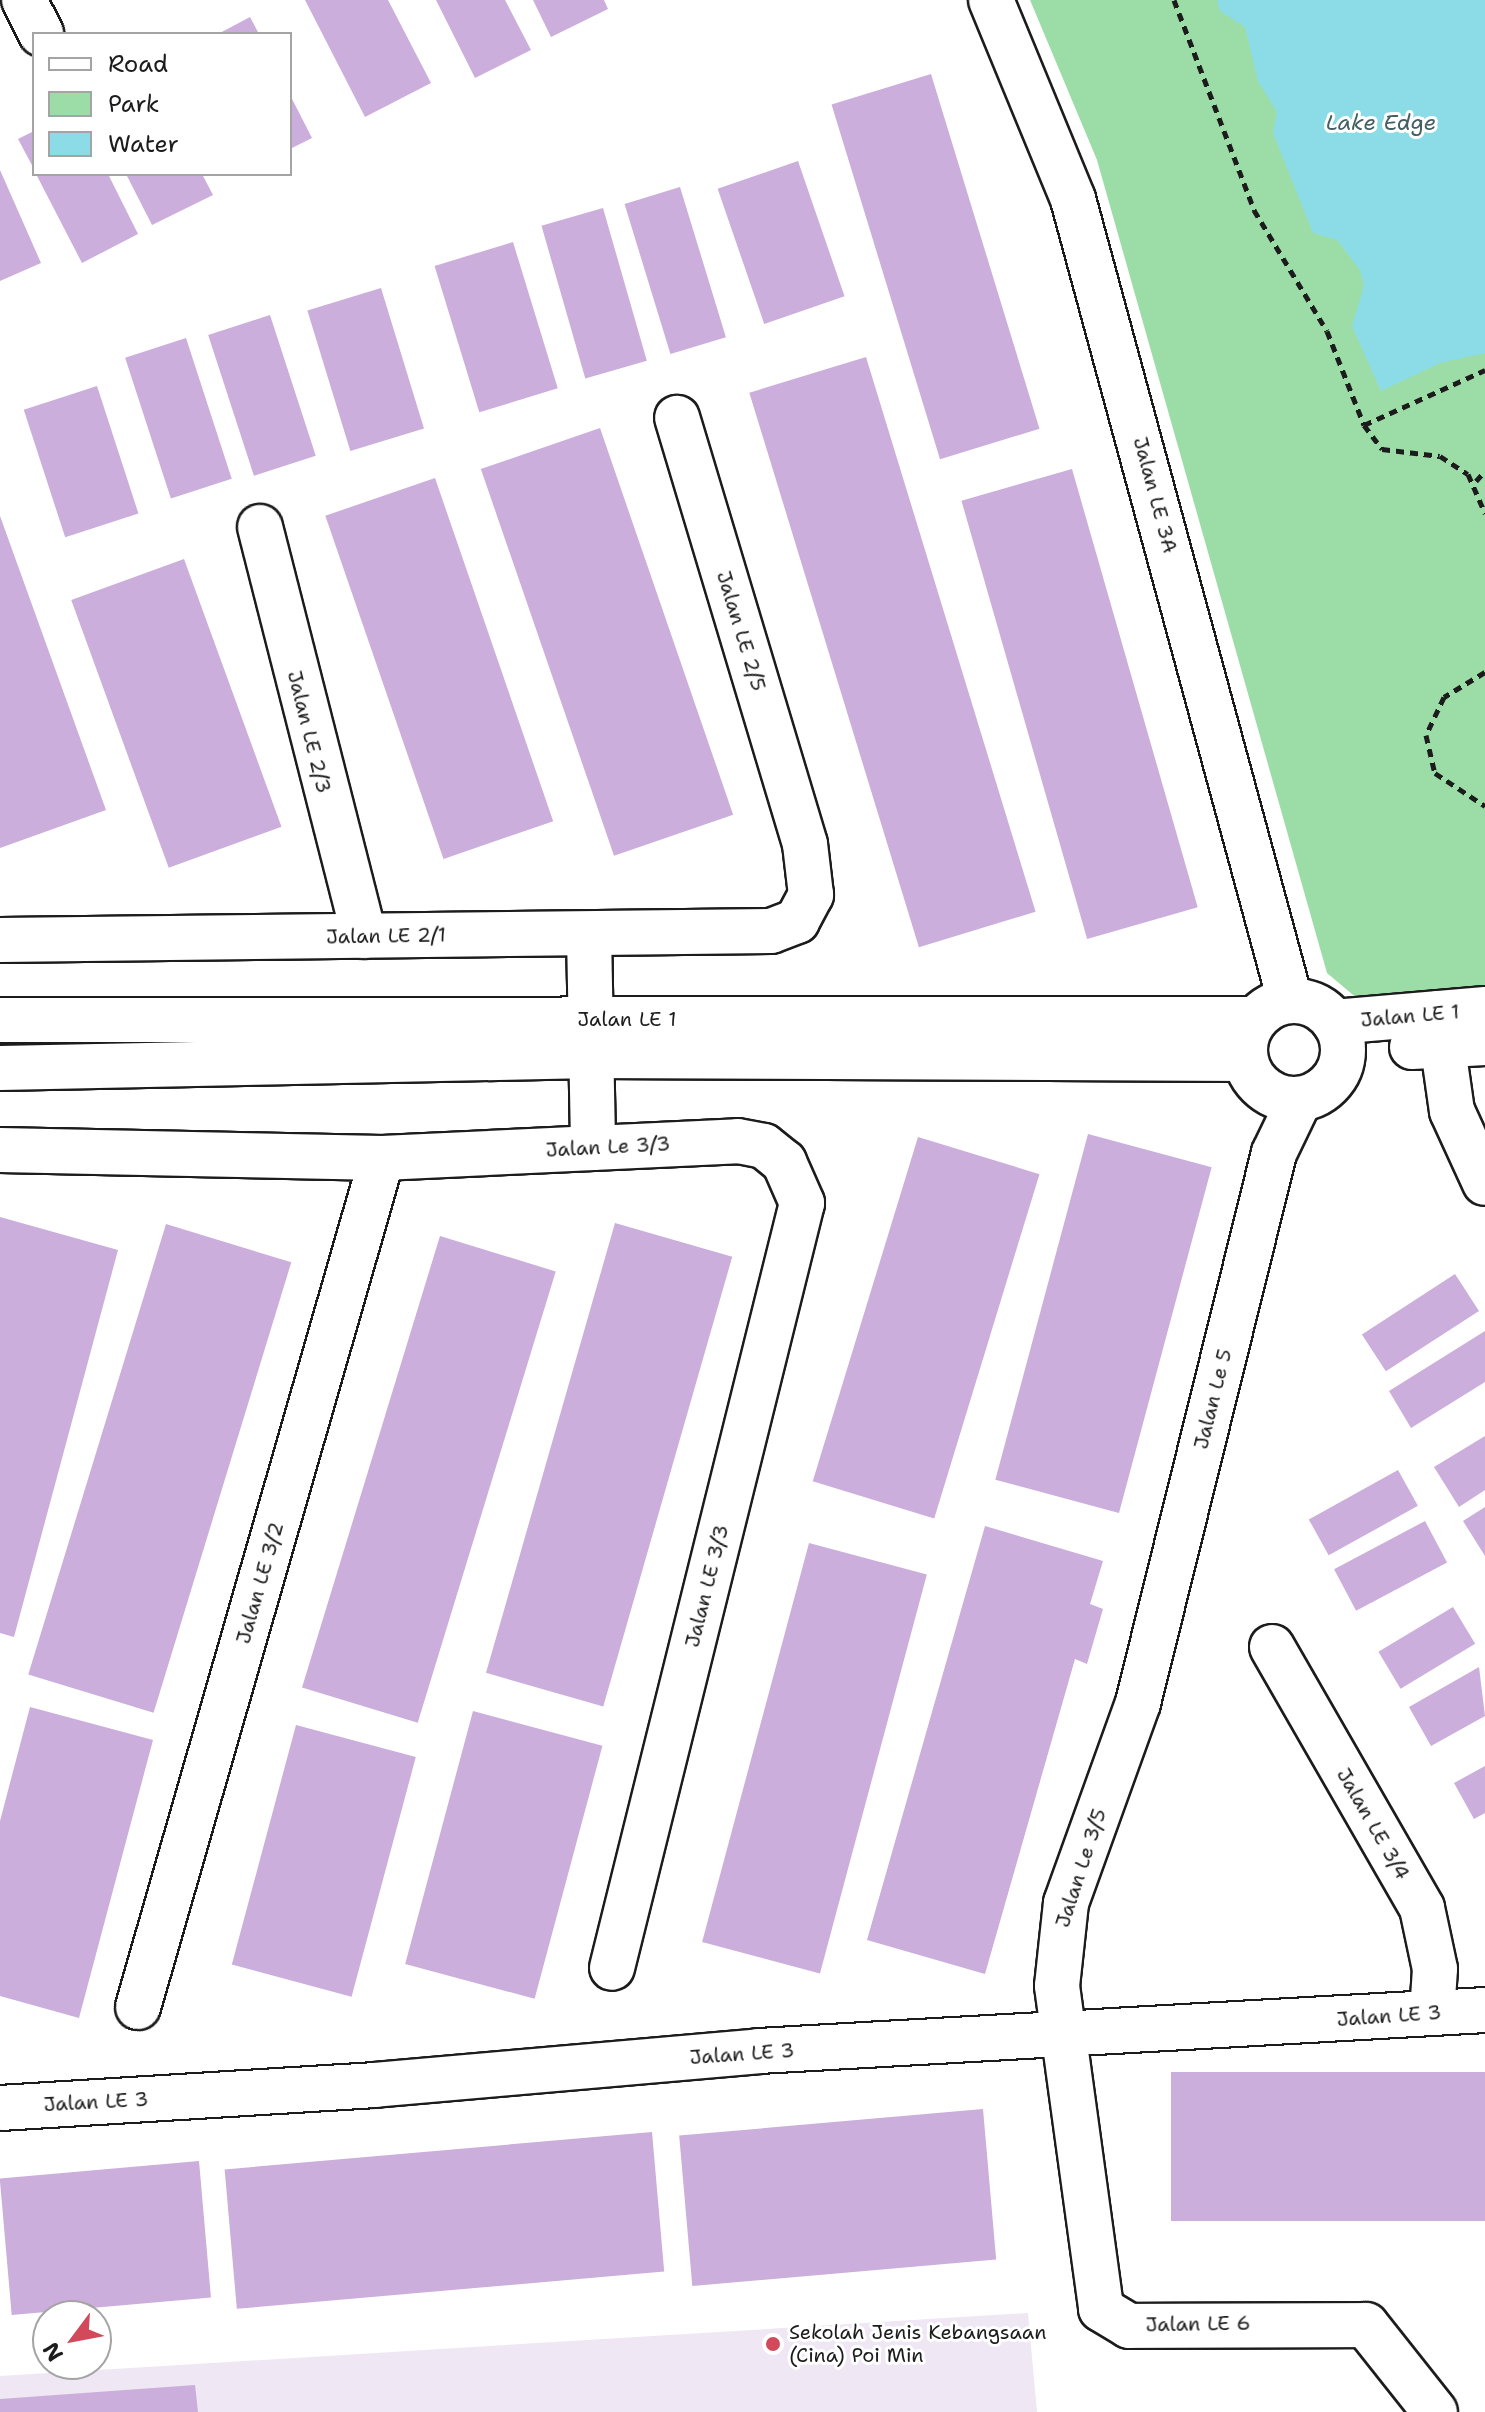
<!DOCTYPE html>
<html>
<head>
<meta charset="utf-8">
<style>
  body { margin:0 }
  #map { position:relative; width:1485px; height:2412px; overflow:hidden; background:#fff; font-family:"Shantell Sans",sans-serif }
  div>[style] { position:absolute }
  .built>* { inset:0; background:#efe7f4 }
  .green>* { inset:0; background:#9cdda7 }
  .water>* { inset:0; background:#8cdce7 }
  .building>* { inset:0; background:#cbaedb; transform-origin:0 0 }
  .path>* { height:5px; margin-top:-2.5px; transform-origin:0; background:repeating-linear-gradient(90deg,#1c1c1c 0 8px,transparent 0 14px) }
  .roads { filter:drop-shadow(2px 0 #1c1c1c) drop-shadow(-2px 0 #1c1c1c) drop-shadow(0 2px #1c1c1c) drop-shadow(0 -2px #1c1c1c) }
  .minor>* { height:44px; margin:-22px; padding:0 22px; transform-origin:22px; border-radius:22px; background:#fff }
  .minor>.ring { margin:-22px; padding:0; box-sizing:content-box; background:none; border:44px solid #fff; border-radius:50% }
  .dots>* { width:22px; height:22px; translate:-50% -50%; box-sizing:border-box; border:4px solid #fff; border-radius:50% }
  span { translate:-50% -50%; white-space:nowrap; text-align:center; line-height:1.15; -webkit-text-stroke:6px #fff; paint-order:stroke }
  .street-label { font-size:20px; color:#1c1c1c }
  .poi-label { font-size:20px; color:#1c1c1c }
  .left { translate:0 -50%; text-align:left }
  .water-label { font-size:22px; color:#435f63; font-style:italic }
  .legend { position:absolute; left:32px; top:32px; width:260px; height:144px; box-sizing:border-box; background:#fff; border:2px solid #a4a4a4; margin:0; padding:10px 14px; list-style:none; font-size:24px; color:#1c1c1c }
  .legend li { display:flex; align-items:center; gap:16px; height:40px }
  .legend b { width:40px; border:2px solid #a4a4a4 }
  .north { position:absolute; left:32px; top:2300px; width:80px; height:80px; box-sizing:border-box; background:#fff; border:2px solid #a4a4a4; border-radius:50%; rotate:238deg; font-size:22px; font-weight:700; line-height:32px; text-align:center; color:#1c1c1c }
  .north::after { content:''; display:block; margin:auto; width:28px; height:36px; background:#d1495b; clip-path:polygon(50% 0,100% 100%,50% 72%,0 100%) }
</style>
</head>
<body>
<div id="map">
  <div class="built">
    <i style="clip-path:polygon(1028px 2313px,1037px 2412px,0 2412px,0 2376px)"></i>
  </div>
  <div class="green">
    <i style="clip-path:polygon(1030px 0,1485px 0,1485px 992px,1359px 1000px,1327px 973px,1097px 160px)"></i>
  </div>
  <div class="water">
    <i style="clip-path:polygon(1217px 0,1485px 0,1485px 353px,1440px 363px,1381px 391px,1352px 326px,1364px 286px,1360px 270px,1337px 240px,1313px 233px,1273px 133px,1277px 112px,1258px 81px,1245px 27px,1220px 11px)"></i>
  </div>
  <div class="building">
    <i style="clip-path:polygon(305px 0,388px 0,431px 83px,365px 117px)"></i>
    <i style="clip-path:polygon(436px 0,505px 0,531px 50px,475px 78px)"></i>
    <i style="clip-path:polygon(533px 0,604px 0,608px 9px,551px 37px)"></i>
    <i style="clip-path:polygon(250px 17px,259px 34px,218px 34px)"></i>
    <i style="left:931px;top:74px;width:371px;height:104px;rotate:73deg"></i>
    <i style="clip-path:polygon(290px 95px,312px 138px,290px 149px)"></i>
    <i style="clip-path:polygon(34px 131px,34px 169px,18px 139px)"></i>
    <i style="left:798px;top:161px;width:143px;height:85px;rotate:71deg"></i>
    <i style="clip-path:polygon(0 170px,41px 263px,0 281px)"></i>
    <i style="clip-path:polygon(36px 174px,108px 174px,138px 234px,82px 263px)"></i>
    <i style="clip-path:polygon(126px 174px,202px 174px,213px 195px,152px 225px)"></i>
    <i style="left:680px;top:187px;width:157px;height:58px;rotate:73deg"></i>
    <i style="left:603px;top:208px;width:159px;height:64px;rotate:74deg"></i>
    <i style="left:513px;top:242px;width:153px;height:82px;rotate:73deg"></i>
    <i style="left:381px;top:288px;width:147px;height:77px;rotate:73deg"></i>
    <i style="left:270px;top:315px;width:148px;height:65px;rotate:72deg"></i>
    <i style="left:186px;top:338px;width:148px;height:64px;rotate:72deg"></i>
    <i style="left:866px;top:357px;width:580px;height:122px;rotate:73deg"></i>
    <i style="left:97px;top:386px;width:134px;height:77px;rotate:72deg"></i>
    <i style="left:600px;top:428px;width:409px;height:126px;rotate:71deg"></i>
    <i style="left:1072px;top:469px;width:456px;height:115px;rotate:74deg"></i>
    <i style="left:435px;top:478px;width:363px;height:116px;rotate:71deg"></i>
    <i style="clip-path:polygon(0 516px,106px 810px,0 848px)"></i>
    <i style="left:184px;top:559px;width:285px;height:120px;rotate:70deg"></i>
    <i style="left:1088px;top:1134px;width:128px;height:358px;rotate:15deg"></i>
    <i style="left:918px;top:1137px;width:127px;height:360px;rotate:17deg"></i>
    <i style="clip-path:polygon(0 1217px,118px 1250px,14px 1637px,0 1633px)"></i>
    <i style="left:615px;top:1223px;width:122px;height:468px;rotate:16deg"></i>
    <i style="left:166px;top:1224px;width:131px;height:471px;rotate:17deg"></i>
    <i style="left:440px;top:1236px;width:121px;height:472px;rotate:17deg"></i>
    <i style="left:1455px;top:1274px;width:44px;height:111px;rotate:57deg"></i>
    <i style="clip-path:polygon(1485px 1331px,1485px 1382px,1411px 1428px,1389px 1391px)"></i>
    <i style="clip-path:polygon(1485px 1436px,1485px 1490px,1459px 1507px,1434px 1467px)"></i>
    <i style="left:1398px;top:1470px;width:41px;height:102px;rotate:61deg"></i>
    <i style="clip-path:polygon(1485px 1507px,1485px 1556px,1463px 1521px)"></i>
    <i style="left:1425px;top:1521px;width:47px;height:103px;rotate:62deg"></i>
    <i style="clip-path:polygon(985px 1526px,1103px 1561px,1090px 1604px,1103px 1609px,1087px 1664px,1075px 1659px,985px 1974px,867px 1940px)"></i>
    <i style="left:809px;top:1543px;width:122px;height:413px;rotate:15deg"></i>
    <i style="left:1453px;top:1607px;width:43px;height:87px;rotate:59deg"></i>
    <i style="clip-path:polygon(1479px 1667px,1485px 1716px,1431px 1746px,1409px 1707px)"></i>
    <i style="clip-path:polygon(30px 1707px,153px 1740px,79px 2018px,0 1996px,0 1821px)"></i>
    <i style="left:473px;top:1711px;width:134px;height:262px;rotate:15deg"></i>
    <i style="left:296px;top:1725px;width:124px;height:248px;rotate:15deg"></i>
    <i style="clip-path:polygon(1485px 1766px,1485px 1813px,1474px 1819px,1454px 1783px)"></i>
    <i style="left:1485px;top:2072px;width:149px;height:314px;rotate:90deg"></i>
    <i style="left:983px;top:2109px;width:151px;height:305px;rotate:85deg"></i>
    <i style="left:652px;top:2132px;width:140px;height:429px;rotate:85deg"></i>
    <i style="left:199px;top:2161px;width:137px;height:200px;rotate:85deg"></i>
    <i style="clip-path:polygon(195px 2385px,198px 2412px,0 2412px,0 2399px)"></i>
  </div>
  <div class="path">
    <i style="left:1174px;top:0;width:225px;rotate:69.1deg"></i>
    <i style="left:1254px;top:210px;width:141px;rotate:58.9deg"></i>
    <i style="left:1327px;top:331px;width:101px;rotate:68.5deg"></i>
    <i style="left:1364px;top:425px;width:30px;rotate:53deg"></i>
    <i style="left:1382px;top:449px;width:58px;rotate:6.9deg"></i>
    <i style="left:1440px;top:456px;width:33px;rotate:33deg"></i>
    <i style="left:1468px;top:474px;width:43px;rotate:66.4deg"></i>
    <i style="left:1364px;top:425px;width:133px;rotate:-24.4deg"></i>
    <i style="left:1476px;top:481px;width:13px;rotate:-48deg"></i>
    <i style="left:1485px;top:672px;width:48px;rotate:148.6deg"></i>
    <i style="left:1444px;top:697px;width:42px;rotate:115.3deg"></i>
    <i style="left:1426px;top:735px;width:39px;rotate:77deg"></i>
    <i style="left:1435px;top:773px;width:60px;rotate:33.4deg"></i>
  </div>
  <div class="roads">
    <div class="minor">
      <i style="left:24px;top:0;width:38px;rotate:63deg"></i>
      <i style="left:991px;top:0;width:215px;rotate:67.6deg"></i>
      <i style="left:1073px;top:199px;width:830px;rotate:74.84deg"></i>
      <i style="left:260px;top:527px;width:422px;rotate:75.7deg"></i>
      <i style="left:589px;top:934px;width:214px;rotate:88.9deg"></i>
      <i style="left:0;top:940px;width:771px;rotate:-0.67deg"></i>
      <i style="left:771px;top:931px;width:28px;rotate:-21deg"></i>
      <i style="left:797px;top:921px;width:30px;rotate:-62deg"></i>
      <i style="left:811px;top:895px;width:51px;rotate:-96.7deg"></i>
      <i style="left:805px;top:844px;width:445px;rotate:-106.7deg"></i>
      <i class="ring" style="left:1245px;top:1001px;width:54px;height:54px"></i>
      <i style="left:1438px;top:1013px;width:99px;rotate:81.9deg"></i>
      <i style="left:1452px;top:1111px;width:79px;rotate:65.4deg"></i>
      <i style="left:0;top:1020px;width:1255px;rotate:-0.05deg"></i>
      <i style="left:1334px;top:1022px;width:152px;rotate:-4.9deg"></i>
      <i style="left:1412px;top:1047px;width:73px;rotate:-3.1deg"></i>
      <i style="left:0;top:1068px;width:592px;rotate:-1.16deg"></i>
      <i style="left:592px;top:1056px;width:653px;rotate:0.26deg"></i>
      <i style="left:1300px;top:1099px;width:60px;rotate:115.7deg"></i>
      <i style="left:1274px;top:1153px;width:567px;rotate:103.89deg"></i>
      <i style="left:1138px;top:1703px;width:213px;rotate:109.8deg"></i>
      <i style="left:1066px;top:1903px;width:83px;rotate:96.2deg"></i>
      <i style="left:1057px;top:1986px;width:326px;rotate:82.2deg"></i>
      <i style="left:1101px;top:2309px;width:33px;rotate:31deg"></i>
      <i style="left:1129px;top:2326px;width:237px;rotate:-0.2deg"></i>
      <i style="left:1366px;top:2325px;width:111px;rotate:51.6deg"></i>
      <i style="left:0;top:1150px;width:382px;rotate:1.2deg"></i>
      <i style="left:382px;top:1158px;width:356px;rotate:-2.7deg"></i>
      <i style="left:738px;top:1141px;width:26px;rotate:11deg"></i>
      <i style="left:764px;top:1146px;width:26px;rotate:39deg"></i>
      <i style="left:784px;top:1162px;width:45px;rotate:66.3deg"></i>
      <i style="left:802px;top:1203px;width:788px;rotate:103.95deg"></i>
      <i style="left:1272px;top:1647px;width:301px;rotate:60.1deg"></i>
      <i style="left:1422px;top:1908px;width:62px;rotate:78deg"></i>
      <i style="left:1435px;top:1969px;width:44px;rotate:93.9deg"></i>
      <i style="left:138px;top:2007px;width:883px;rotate:-73.97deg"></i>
      <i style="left:0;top:2108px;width:375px;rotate:-3.5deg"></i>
      <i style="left:374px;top:2085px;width:386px;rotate:-5deg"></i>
      <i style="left:759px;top:2051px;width:727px;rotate:-3.23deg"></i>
    </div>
  </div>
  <div class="dots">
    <i style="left:773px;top:2344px;background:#d1495b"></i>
  </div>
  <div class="street-label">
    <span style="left:1155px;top:495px;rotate:75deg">Jalan LE 3A</span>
    <span style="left:741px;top:631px;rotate:73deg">Jalan LE 2/5</span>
    <span style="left:309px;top:732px;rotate:76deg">Jalan LE 2/3</span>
    <span style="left:386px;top:936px;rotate:-1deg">Jalan LE 2/1</span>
    <span style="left:1410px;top:1016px;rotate:-5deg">Jalan LE 1</span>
    <span style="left:627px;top:1019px">Jalan LE 1</span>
    <span style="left:608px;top:1147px;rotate:-3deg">Jalan Le 3/3</span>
    <span style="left:1213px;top:1399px;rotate:-76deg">Jalan Le 5</span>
    <span style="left:260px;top:1583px;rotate:-74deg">Jalan LE 3/2</span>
    <span style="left:707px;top:1586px;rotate:-76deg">Jalan LE 3/3</span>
    <span style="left:1373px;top:1824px;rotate:60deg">Jalan LE 3/4</span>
    <span style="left:1081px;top:1868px;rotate:-72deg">Jalan Le 3/5</span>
    <span style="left:1389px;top:2016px;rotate:-4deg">Jalan LE 3</span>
    <span style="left:742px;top:2054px;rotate:-4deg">Jalan LE 3</span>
    <span style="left:96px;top:2102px;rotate:-3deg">Jalan LE 3</span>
    <span style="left:1198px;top:2324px;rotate:-1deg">Jalan LE 6</span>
  </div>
  <div class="poi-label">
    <span class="left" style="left:789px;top:2344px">Sekolah Jenis Kebangsaan<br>(Cina) Poi Min</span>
  </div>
  <div class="water-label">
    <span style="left:1381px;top:123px">Lake Edge</span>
  </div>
  <ul class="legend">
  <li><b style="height:10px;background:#fff"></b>Road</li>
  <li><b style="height:22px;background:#9cdda7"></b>Park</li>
  <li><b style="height:22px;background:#8cdce7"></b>Water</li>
  </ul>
  <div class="north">N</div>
</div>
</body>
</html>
